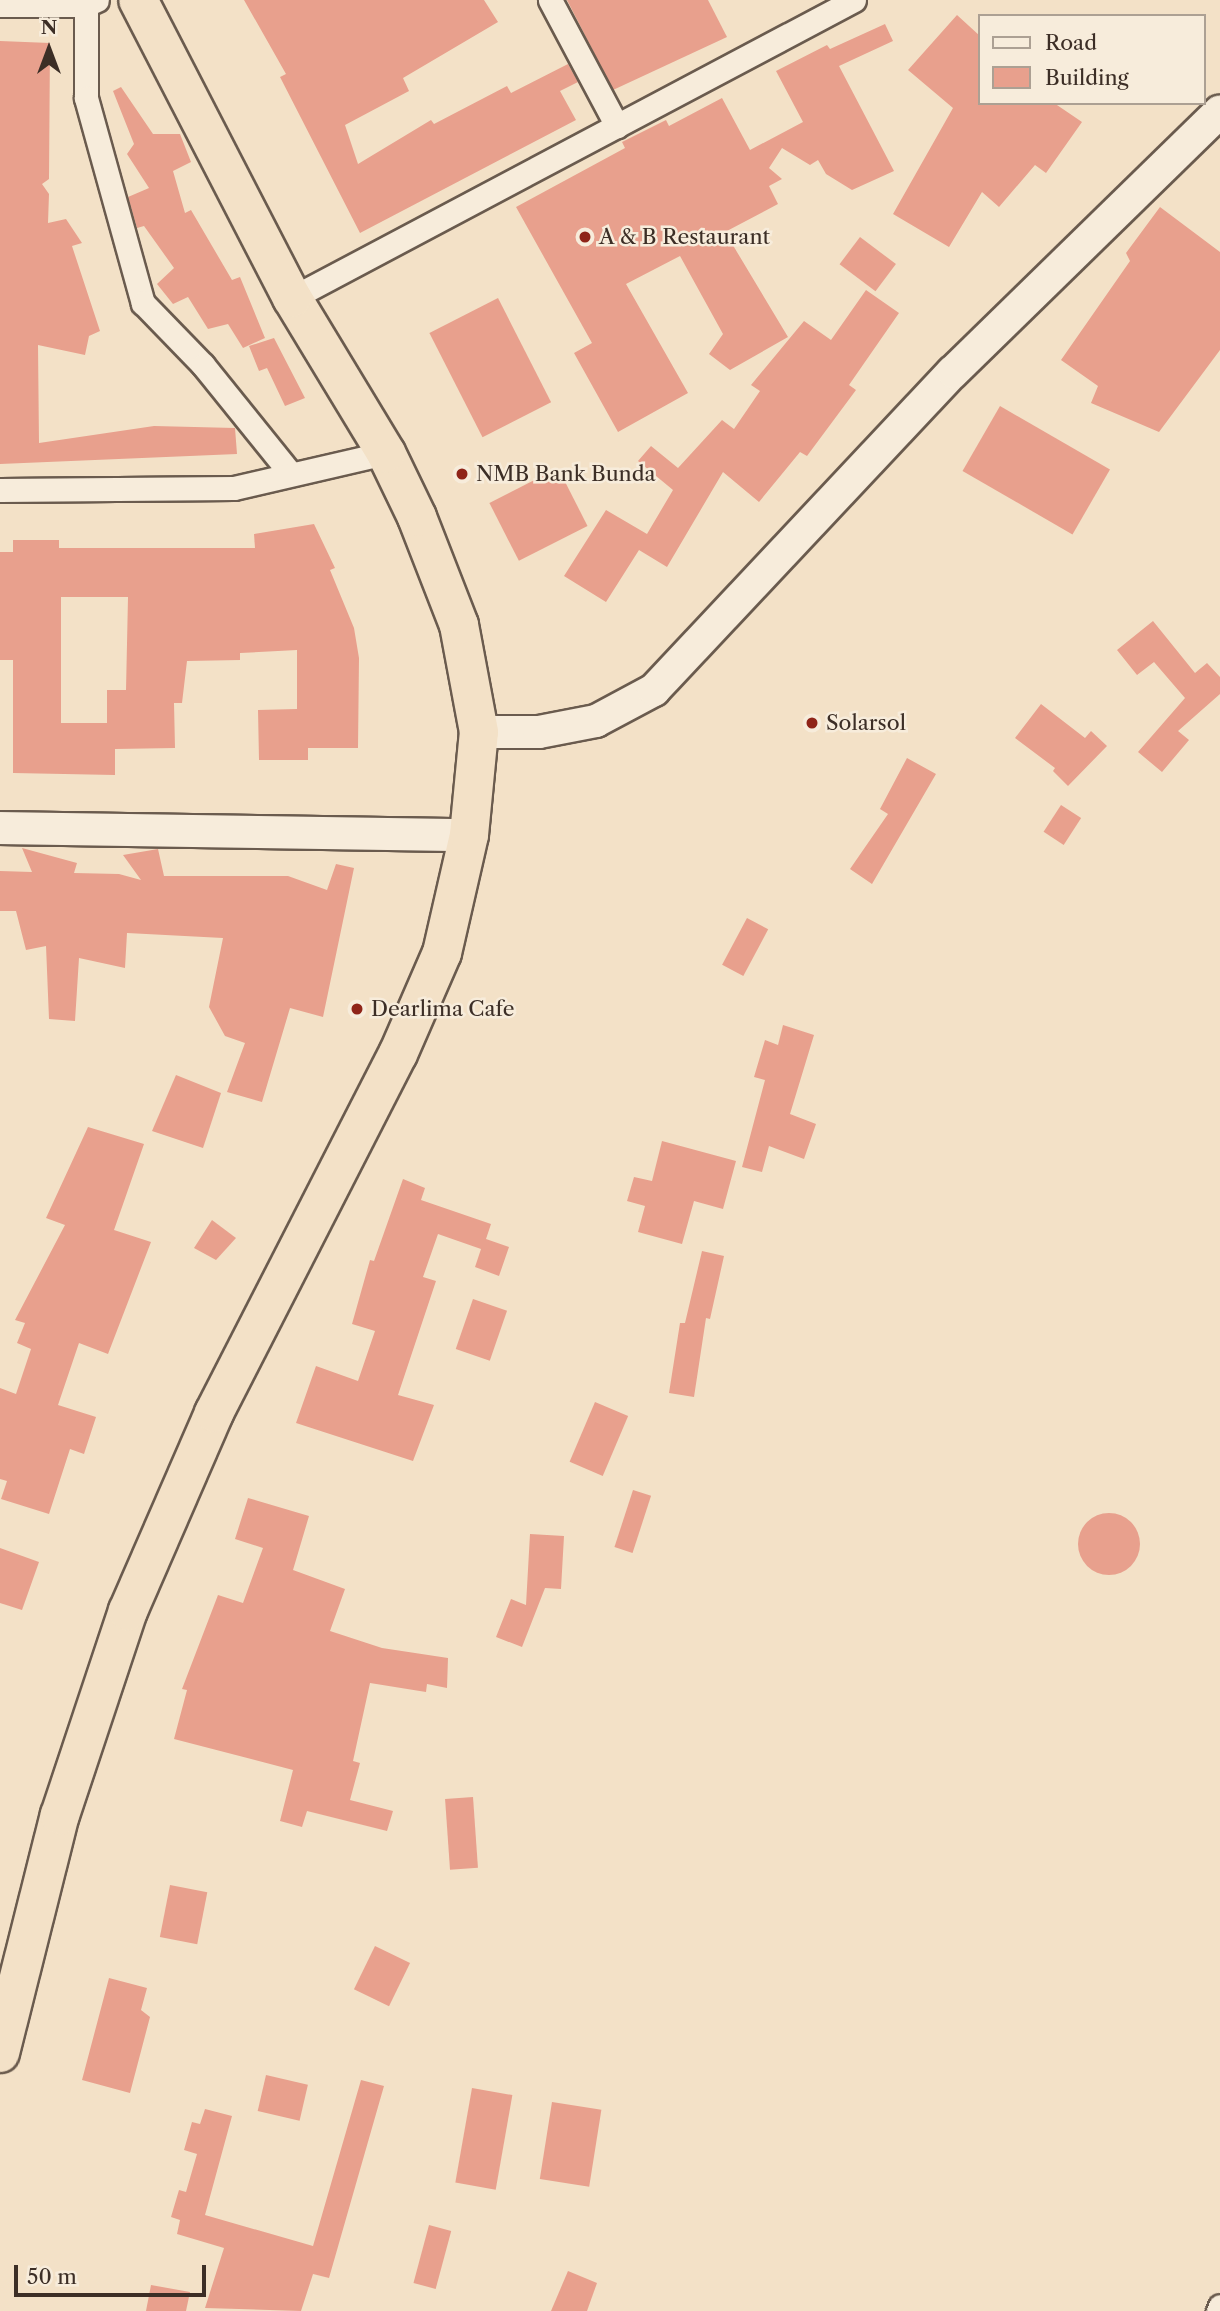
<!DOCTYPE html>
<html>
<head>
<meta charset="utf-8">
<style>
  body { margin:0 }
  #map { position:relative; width:1220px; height:2311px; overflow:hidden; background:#f3e1c7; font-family:"Libre Caslon Text",serif }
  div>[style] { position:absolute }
  .building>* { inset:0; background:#e8a08d; transform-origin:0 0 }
  .round { border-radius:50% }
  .roads { filter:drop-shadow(2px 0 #6a5b4e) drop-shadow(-2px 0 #6a5b4e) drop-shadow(0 2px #6a5b4e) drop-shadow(0 -2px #6a5b4e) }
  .minor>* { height:23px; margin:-11.5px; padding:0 11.5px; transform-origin:11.5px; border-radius:11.5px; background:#f7ecdb }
  .secondary>* { height:32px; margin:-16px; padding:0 16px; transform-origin:16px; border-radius:16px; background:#f7ecdb }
  .trunk>* { height:38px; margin:-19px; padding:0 19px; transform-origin:19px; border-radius:19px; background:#f3e1c7 }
  .dots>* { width:19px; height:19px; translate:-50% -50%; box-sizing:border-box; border:4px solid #f7ecdb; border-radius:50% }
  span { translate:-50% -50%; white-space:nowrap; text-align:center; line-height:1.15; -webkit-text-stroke:5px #f7ecdb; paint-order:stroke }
  .poi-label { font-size:21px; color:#3c2e26 }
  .left { translate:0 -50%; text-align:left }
  .legend { position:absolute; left:978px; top:14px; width:228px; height:91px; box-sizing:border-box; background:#f7ecdb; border:2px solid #aca093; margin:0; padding:9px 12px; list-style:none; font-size:21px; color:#3c2e26 }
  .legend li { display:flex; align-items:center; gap:14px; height:35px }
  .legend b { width:35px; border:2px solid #aca093 }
  .north { position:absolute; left:14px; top:14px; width:70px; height:70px; -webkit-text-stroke:5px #f7ecdb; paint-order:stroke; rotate:0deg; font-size:19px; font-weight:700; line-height:28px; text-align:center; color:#3c2e26 }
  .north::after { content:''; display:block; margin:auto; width:24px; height:32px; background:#3c2e26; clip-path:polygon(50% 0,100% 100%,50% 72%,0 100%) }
  .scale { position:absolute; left:14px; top:2265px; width:192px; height:32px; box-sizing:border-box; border:4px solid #3c2e26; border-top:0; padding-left:9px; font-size:21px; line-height:24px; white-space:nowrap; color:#3c2e26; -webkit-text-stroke:5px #f7ecdb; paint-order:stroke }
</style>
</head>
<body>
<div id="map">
  <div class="building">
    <i style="clip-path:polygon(244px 0,484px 0,498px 22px,403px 78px,409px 91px,345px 125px,358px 164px,431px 120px,434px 124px,507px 86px,511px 93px,568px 64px,578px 82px,560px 91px,576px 120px,360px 233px,280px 77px,286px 74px)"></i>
    <i style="clip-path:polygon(567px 0,708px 0,727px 37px,613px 90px)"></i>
    <i style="clip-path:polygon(957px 15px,980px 36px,980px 103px,1054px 103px,1082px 122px,1046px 173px,1035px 165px,999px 207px,982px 192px,949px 247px,893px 214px,953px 108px,908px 70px)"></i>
    <i style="clip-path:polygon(885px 24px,893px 41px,839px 66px,894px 171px,852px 190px,826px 174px,818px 160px,810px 165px,782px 148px,769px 168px,782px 179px,769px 186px,778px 204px,725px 232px,788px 337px,730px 370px,709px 354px,723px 334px,680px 256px,626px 284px,688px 393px,618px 432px,574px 353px,592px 343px,516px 207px,625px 148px,622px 142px,666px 120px,669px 126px,722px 98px,750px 150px,803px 122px,776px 71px,827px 45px,830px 49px)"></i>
    <i style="clip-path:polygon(0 41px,50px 43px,49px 179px,42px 184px,49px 194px,48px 223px,66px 219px,82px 243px,72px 246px,100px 331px,89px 336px,85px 355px,38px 345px,39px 443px,154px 426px,235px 428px,237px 454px,0 464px)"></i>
    <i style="clip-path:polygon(121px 87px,153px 134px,180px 134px,191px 162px,173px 171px,185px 213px,191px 210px,232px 280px,240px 277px,265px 338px,243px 348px,228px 324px,208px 329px,188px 297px,173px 304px,157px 284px,174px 268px,144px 226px,137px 228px,128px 197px,149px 188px,127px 154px,134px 144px,113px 91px)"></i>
    <i style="clip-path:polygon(1160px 207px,1220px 252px,1220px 350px,1159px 432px,1091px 403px,1098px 386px,1061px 360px,1130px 261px,1126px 253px)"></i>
    <i style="left:860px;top:237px;width:45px;height:34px;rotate:37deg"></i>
    <i style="clip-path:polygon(866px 290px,899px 313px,849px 385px,856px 390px,807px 456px,800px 452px,759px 502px,723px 472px,667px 567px,639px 550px,606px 602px,564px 576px,606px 510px,647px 534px,673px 490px,638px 461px,651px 446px,678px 468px,722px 420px,734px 429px,760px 391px,751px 385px,804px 321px,831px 340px)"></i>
    <i style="left:498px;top:298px;width:117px;height:77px;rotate:63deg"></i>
    <i style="clip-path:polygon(274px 338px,305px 398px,285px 406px,267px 368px,259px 371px,249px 346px)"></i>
    <i style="left:1000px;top:406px;width:127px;height:75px;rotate:30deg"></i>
    <i style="left:558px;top:468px;width:65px;height:77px;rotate:63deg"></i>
    <i style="clip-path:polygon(evenodd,314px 524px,335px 568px,330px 570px,354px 628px,359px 658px,358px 748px,308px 748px,308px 760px,259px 760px,258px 710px,297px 709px,297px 650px,240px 653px,240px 660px,187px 661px,182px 703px,174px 703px,175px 748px,115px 749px,115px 775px,13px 773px,13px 660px,0 660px,0 552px,13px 552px,13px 540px,59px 540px,59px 548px,255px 548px,254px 534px,314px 524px,61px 597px,128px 597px,126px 690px,107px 690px,107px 723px,61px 723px,61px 597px)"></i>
    <i style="clip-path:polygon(1153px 621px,1195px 673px,1207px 663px,1220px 677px,1220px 694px,1178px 731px,1189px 740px,1162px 772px,1138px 752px,1185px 698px,1154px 662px,1137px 675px,1117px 650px)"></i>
    <i style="clip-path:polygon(1041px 704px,1085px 738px,1091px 731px,1107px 746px,1068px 786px,1053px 771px,1055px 768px,1015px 738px)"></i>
    <i style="clip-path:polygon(907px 758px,936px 774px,872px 884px,850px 869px,888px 814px,880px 809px)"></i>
    <i style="left:1061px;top:805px;width:24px;height:32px;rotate:33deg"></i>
    <i style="clip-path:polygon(22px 848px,77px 863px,74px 873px,119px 874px,141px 880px,123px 855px,158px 849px,164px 876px,288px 876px,327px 890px,336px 864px,354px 868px,323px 1017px,290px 1008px,262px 1102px,227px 1092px,245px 1043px,225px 1036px,209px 1007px,223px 938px,127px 933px,125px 968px,79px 958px,75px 1021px,49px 1019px,46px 946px,26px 950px,16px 911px,0 911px,0 871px,32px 872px)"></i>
    <i style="left:747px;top:918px;width:24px;height:53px;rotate:28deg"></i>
    <i style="clip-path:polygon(783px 1025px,814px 1035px,790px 1114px,816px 1124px,804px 1159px,769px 1146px,762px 1172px,742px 1167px,765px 1080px,754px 1077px,765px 1040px,778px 1045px)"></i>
    <i style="clip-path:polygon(176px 1075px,221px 1093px,203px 1148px,152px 1131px)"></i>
    <i style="clip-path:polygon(88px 1127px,144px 1144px,114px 1230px,151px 1242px,108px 1354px,79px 1343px,58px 1405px,96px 1417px,84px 1454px,70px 1449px,49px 1514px,1px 1499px,7px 1481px,0 1479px,0 1388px,16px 1394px,31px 1349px,17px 1343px,25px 1323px,15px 1320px,65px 1225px,46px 1218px)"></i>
    <i style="clip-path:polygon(662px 1141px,736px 1161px,723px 1209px,694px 1201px,682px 1244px,638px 1232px,645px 1206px,627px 1201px,634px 1177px,652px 1181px)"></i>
    <i style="clip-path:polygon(403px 1179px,425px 1188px,421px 1200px,491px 1224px,486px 1239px,509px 1247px,499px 1276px,475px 1267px,481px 1249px,438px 1234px,423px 1277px,436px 1281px,398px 1395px,434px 1405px,413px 1461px,296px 1423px,316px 1366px,358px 1381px,375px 1331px,352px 1324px,370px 1260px,374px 1261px)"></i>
    <i style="clip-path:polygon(212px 1220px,236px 1238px,216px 1260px,194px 1248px)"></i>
    <i style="clip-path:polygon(702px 1251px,724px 1256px,710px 1319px,706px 1318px,694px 1397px,669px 1393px,680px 1323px,685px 1323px)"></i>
    <i style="left:473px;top:1299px;width:36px;height:53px;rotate:19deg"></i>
    <i style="left:595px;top:1402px;width:36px;height:65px;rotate:23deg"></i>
    <i style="left:633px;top:1490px;width:19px;height:60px;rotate:18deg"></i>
    <i style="clip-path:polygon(248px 1498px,309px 1516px,293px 1570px,345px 1589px,330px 1631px,382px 1648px,448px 1658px,447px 1688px,427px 1684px,426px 1692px,370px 1683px,353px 1761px,360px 1763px,350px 1800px,393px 1811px,387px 1831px,307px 1811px,302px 1827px,280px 1821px,293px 1770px,174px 1739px,187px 1690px,182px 1689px,218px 1595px,243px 1603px,263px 1548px,235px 1539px)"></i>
    <i class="round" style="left:1078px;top:1513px;width:62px;height:62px"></i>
    <i style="clip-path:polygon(530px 1534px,564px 1536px,561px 1589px,545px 1588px,522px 1647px,496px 1637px,511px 1599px,526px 1605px)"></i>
    <i style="clip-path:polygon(0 1548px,39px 1562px,22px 1610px,0 1603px)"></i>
    <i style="left:473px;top:1797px;width:71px;height:28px;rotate:86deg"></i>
    <i style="left:170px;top:1885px;width:38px;height:53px;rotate:11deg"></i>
    <i style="left:375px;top:1946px;width:39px;height:48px;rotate:26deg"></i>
    <i style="clip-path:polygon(109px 1978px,147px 1988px,141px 2010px,150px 2017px,130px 2093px,82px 2080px)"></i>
    <i style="left:266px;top:2075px;width:43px;height:37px;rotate:13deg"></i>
    <i style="clip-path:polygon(361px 2080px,384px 2086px,329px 2278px,313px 2274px,301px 2311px,205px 2308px,224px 2248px,177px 2234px,180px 2220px,171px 2217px,179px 2190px,186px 2192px,197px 2154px,184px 2150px,192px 2122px,200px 2124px,205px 2109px,232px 2116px,205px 2215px,313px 2246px)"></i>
    <i style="left:472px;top:2088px;width:41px;height:96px;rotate:10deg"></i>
    <i style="left:552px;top:2102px;width:50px;height:78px;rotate:9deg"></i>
    <i style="left:429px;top:2225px;width:23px;height:60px;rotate:15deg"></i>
    <i style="clip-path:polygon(568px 2271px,597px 2283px,587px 2311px,551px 2311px)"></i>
    <i style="clip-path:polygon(151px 2285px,190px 2292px,186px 2311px,146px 2311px)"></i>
  </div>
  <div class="roads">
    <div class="minor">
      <i style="left:550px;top:0;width:143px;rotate:62deg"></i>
      <i style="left:0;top:5px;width:86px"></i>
      <i style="left:86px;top:5px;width:12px;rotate:-24deg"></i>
      <i style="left:86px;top:5px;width:93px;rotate:90deg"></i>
      <i style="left:86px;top:98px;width:213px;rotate:74.5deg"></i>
      <i style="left:143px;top:303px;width:86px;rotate:45.9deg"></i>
      <i style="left:203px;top:365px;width:139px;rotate:51.1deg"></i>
      <i style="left:292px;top:298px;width:636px;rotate:-27.93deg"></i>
      <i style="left:0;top:490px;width:234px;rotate:-0.5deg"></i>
      <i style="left:234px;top:488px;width:156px;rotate:-13deg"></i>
      <i style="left:1218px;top:2311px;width:5px;rotate:-68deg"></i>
    </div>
    <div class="secondary">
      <i style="left:479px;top:732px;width:60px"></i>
      <i style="left:539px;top:732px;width:58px;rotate:-10.9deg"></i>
      <i style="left:596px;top:721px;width:66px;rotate:-28.1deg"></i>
      <i style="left:654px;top:690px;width:436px;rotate:-46.8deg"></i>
      <i style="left:953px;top:372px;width:373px;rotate:-44.3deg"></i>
      <i style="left:0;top:828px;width:469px;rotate:0.9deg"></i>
    </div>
    <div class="trunk">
      <i style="left:0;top:2053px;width:245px;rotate:-75.9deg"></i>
      <i style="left:60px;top:1815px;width:215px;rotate:-71.6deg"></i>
      <i style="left:128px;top:1611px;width:216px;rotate:-66.5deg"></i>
      <i style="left:214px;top:1413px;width:403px;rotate:-62.9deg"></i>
      <i style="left:398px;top:1054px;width:110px;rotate:-66.5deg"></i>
      <i style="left:442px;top:953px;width:121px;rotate:-77.1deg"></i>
      <i style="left:469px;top:835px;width:103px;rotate:-84.5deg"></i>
      <i style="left:479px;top:732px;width:109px;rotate:-100.6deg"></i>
      <i style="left:459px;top:625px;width:116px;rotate:-111.3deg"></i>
      <i style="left:417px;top:517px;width:71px;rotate:-115.8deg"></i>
      <i style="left:386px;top:453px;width:181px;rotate:-121.2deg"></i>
      <i style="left:292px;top:298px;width:335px;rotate:-117.3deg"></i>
    </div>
  </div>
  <div class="dots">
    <i style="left:585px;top:237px;background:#8f2418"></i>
    <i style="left:462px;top:474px;background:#8f2418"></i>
    <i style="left:812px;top:723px;background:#8f2418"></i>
    <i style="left:357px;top:1009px;background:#8f2418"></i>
  </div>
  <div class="poi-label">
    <span class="left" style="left:599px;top:237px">A &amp; B Restaurant</span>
    <span class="left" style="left:476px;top:474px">NMB Bank Bunda</span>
    <span class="left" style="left:826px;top:723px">Solarsol</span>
    <span class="left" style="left:371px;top:1009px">Dearlima Cafe</span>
  </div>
  <ul class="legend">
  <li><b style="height:9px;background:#f7ecdb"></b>Road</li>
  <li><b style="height:19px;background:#e8a08d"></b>Building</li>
  </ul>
  <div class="north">N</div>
  <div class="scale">50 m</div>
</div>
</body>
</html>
